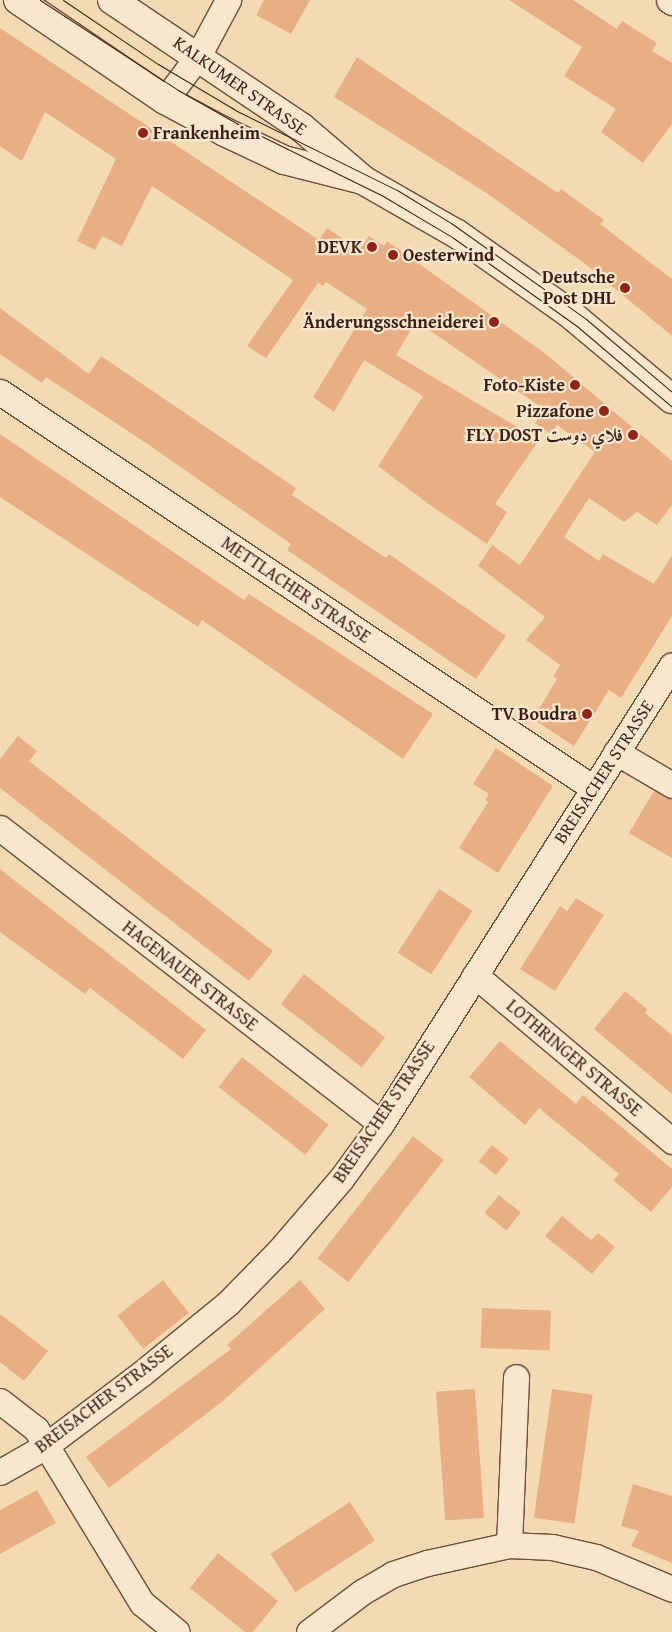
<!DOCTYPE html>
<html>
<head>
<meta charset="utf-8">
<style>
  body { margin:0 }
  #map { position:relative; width:672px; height:1632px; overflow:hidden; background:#f4dab3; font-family:"Gentium Book Plus",Amiri,serif }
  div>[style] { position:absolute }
  .building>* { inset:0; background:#e9af84; transform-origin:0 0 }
  .roads { filter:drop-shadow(1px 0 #6c4d3a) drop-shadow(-1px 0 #6c4d3a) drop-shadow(0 1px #6c4d3a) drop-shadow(0 -1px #6c4d3a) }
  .street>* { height:25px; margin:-12.5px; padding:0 12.5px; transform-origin:12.5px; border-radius:12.5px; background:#f8e7ce }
  .secondary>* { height:28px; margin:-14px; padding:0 14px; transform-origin:14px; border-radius:14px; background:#f8e7ce }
  .tram>* { height:1px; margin:-0.5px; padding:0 0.5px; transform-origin:0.5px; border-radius:0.5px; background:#3e1e12 }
  .dots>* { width:14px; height:14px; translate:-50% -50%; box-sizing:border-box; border:2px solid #f8e7ce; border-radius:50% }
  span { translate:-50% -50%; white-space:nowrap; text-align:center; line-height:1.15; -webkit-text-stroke:4.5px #f8e7ce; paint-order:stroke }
  .street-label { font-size:18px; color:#3e1e12 }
  .poi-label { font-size:18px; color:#3e1e12; font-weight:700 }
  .left { translate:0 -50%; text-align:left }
  .right { translate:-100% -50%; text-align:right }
</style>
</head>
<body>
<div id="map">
  <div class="building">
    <i style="clip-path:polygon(264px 0,310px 0,291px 34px,256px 15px)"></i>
    <i style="clip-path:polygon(509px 0,573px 0,617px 29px,622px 21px,657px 43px,652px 51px,672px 63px,672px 124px,643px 163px,601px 132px,616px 109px,564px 76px,582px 47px)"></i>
    <i style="clip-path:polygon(0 28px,319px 240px,327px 228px,360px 250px,369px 236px,384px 246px,387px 241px,546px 354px,672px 461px,672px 505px,657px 525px,637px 512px,624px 522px,589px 498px,564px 537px,599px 561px,603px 554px,654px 584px,672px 555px,672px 616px,621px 698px,609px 690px,574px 746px,533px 719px,557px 679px,553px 677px,560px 665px,526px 640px,545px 617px,478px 566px,492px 545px,520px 565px,595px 452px,557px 425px,551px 434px,535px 423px,544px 409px,416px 321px,396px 355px,539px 440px,495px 504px,507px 512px,487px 544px,430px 505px,378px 466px,423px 396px,364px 360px,334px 412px,313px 397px,367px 309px,326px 282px,323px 286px,318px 283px,266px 358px,247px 346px,293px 280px,152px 186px,122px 246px,102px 236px,95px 250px,77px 241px,116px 159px,45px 112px,22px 161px,0 146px)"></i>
    <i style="clip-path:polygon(357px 57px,558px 193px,561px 189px,604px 220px,600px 224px,672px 279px,672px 336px,588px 266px,488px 194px,334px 97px)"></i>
    <i style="clip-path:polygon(0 308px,89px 374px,101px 356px,296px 488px,292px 495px,386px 558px,389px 554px,506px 636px,476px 679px,287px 550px,291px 544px,146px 443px,46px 377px,42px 383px,0 354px)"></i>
    <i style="clip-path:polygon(0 434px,244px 600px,249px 594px,433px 714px,403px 759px,202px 620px,198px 627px,0 497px)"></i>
    <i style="clip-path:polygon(18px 736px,37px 751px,29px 761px,273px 951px,249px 981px,0 788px,0 759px)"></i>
    <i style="clip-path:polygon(496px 748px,553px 786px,498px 873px,459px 848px,488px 802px,485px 800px,489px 794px,473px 784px)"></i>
    <i style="clip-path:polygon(654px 791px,672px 799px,672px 858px,629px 833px)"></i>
    <i style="clip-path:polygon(0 869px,206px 1030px,183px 1059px,90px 988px,85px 994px,0 932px)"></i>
    <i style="left:439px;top:889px;width:40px;height:76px;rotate:33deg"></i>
    <i style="clip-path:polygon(576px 898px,604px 915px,555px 991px,520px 969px,560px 906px,567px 911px)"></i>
    <i style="left:304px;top:974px;width:103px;height:38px;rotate:38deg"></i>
    <i style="clip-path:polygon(625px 991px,647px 1009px,645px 1013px,672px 1035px,672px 1094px,594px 1029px)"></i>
    <i style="clip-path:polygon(500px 1041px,576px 1104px,583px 1095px,672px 1169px,672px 1187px,651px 1212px,613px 1180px,619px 1174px,539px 1108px,525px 1125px,469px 1077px)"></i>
    <i style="left:242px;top:1057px;width:110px;height:38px;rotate:38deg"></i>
    <i style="left:413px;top:1136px;width:39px;height:155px;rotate:38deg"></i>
    <i style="left:492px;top:1145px;width:22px;height:21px;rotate:39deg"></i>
    <i style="left:499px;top:1195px;width:28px;height:23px;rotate:39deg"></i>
    <i style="clip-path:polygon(562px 1216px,591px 1240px,598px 1233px,615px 1247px,592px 1274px,545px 1236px)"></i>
    <i style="left:163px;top:1280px;width:42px;height:58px;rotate:52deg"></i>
    <i style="clip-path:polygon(300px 1280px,325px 1309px,223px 1401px,109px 1488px,86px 1457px,231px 1349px,227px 1345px)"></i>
    <i style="left:482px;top:1308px;width:69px;height:40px;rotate:2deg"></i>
    <i style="clip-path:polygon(0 1314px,48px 1351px,24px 1381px,0 1362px)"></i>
    <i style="left:475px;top:1389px;width:129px;height:39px;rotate:86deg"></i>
    <i style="left:552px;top:1389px;width:41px;height:130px;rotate:8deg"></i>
    <i style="clip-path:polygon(633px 1484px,672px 1496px,672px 1563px,631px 1546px,639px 1531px,621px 1526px)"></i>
    <i style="clip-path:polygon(37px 1490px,56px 1523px,0 1554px,0 1510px)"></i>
    <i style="left:350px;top:1502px;width:46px;height:95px;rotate:57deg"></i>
    <i style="clip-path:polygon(218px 1553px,278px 1601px,253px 1632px,245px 1632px,190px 1588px)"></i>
  </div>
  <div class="roads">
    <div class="street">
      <i style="left:669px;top:0;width:4px;rotate:34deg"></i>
      <i style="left:165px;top:100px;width:55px;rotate:-53.1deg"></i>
      <i style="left:198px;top:56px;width:64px;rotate:-61.8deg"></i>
      <i style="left:0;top:392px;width:713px;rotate:33.73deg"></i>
      <i style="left:616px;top:752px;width:65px;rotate:30.5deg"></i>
      <i style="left:0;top:828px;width:482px;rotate:37.8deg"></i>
      <i style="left:475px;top:975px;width:258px;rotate:40.1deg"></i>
      <i style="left:0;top:1401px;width:46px;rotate:37.9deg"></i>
      <i style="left:36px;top:1429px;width:204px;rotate:58.7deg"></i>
      <i style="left:142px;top:1603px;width:45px;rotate:39.6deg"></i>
      <i style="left:0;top:1472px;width:51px;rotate:-29.6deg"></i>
      <i style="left:44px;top:1447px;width:121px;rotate:-37deg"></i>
      <i style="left:141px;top:1374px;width:112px;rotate:-39.2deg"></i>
      <i style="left:228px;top:1303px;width:73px;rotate:-45.6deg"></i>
      <i style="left:279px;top:1251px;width:95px;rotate:-49.3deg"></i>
      <i style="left:341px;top:1179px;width:68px;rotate:-54deg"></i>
      <i style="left:381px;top:1124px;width:543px;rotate:-57.63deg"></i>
      <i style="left:509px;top:1545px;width:168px;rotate:-87.6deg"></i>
      <i style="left:309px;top:1632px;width:66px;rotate:-37deg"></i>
      <i style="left:362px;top:1592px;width:36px;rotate:-30deg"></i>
      <i style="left:393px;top:1574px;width:36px;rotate:-18deg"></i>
      <i style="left:427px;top:1563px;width:84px;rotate:-12.4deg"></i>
      <i style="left:509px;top:1545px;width:43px;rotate:2.7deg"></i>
      <i style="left:552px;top:1547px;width:45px;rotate:12.8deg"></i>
      <i style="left:596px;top:1557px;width:82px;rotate:22.8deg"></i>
    </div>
    <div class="secondary">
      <i style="left:18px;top:0;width:178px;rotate:34.2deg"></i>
      <i style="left:165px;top:100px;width:68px;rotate:28.1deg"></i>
      <i style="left:225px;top:132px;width:65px;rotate:25.4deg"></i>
      <i style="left:284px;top:160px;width:81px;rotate:14.2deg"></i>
      <i style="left:112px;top:0;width:228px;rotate:33.9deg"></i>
      <i style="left:301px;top:127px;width:82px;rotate:40.5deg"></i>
      <i style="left:363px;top:180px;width:108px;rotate:29.9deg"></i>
      <i style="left:457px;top:234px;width:137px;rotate:35.2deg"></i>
      <i style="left:569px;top:313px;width:134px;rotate:39.9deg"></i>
    </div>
  </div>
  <div class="tram">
    <i style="left:40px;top:0;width:165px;rotate:33.1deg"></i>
    <i style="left:178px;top:90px;width:77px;rotate:29.6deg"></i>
    <i style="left:245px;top:128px;width:154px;rotate:26.2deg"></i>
    <i style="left:383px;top:196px;width:80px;rotate:30.7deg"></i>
    <i style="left:452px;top:237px;width:155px;rotate:35.5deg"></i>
    <i style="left:578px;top:327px;width:123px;rotate:40.4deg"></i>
    <i style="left:63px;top:0;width:115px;rotate:34deg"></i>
    <i style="left:158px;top:64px;width:92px;rotate:30.7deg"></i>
    <i style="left:237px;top:111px;width:178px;rotate:26.3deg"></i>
    <i style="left:397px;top:190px;width:63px;rotate:31.4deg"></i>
    <i style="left:451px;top:223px;width:166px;rotate:35.4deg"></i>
    <i style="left:586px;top:319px;width:113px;rotate:40.3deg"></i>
  </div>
  <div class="dots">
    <i style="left:143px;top:133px;background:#8f2418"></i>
    <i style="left:372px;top:247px;background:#8f2418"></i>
    <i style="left:393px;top:255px;background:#8f2418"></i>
    <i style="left:625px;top:288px;background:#8f2418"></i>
    <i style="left:494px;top:322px;background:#8f2418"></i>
    <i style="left:575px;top:385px;background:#8f2418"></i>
    <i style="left:604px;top:411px;background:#8f2418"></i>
    <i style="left:633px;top:435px;background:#8f2418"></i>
    <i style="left:587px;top:714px;background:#8f2418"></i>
  </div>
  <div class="street-label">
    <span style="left:240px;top:86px;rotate:35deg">KALKUMER STRASSE</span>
    <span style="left:296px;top:590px;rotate:34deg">METTLACHER STRASSE</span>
    <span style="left:604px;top:772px;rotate:-57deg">BREISACHER STRASSE</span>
    <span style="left:190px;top:976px;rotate:38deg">HAGENAUER STRASSE</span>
    <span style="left:574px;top:1058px;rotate:40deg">LOTHRINGER STRASSE</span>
    <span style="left:384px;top:1112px;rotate:-56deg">BREISACHER STRASSE</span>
    <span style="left:104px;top:1399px;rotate:-37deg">BREISACHER STRASSE</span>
  </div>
  <div class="poi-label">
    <span class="left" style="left:153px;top:133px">Frankenheim</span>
    <span class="right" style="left:362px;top:247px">DEVK</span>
    <span class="left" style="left:403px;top:255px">Oesterwind</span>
    <span class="right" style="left:615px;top:288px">Deutsche<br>Post DHL</span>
    <span class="right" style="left:484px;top:322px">Änderungsschneiderei</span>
    <span class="right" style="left:565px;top:385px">Foto-Kiste</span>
    <span class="right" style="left:594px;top:411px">Pizzafone</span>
    <span class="right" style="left:623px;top:435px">FLY DOST فلاي دوست</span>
    <span class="right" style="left:577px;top:714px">TV Boudra</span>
  </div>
</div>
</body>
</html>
